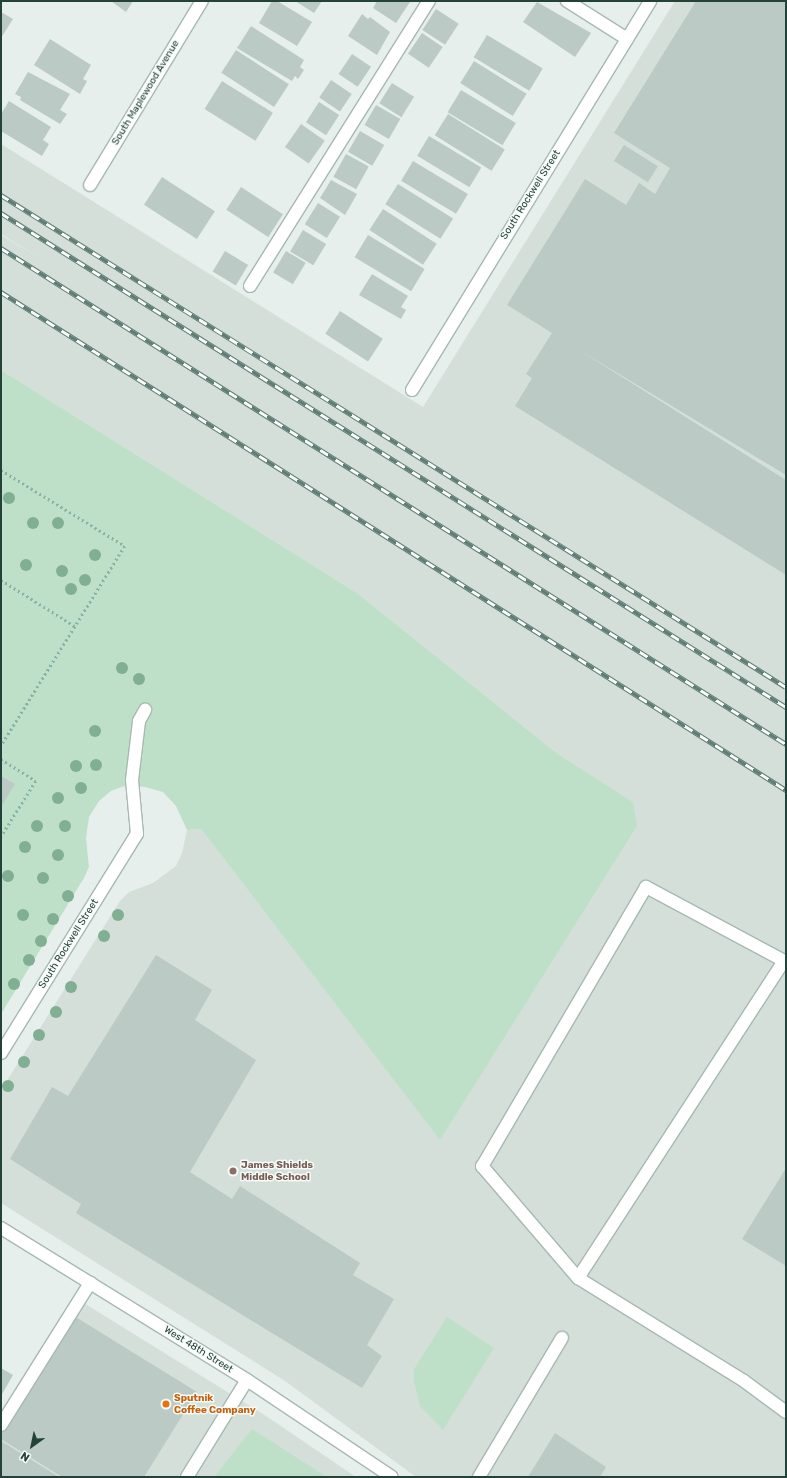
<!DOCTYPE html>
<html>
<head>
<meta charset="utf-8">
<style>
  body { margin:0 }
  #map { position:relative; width:787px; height:1478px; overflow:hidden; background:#e6efeb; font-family:Rubik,sans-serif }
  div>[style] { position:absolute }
  .built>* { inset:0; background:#d4dfda }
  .green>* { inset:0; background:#bfe0c8 }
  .building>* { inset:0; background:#bbcac4; transform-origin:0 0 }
  .path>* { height:2.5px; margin-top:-1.25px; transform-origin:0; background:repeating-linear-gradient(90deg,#86b3a5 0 2px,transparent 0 5px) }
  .roads { filter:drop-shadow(1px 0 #a8b8b2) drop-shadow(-1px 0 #a8b8b2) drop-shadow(0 1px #a8b8b2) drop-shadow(0 -1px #a8b8b2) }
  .minor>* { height:12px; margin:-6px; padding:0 6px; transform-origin:6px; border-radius:6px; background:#fff }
  .rail>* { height:4.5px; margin-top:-2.25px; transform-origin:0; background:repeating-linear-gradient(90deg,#f7fbf9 0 9px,#5f7d75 0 18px); box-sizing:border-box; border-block:1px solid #5f7d75 }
  .trees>* { width:12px; height:12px; margin:-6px; border-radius:50%; background:#80af93 }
  .dots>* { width:11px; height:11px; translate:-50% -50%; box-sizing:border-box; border:2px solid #f7fbf9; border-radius:50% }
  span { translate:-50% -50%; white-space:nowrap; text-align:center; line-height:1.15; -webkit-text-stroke:3px #f7fbf9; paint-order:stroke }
  .street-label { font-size:10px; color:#24423a }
  .education-label { font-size:10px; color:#785e54; font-weight:700 }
  .left { translate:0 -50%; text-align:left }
  .food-label { font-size:10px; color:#c56008; font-weight:700 }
  .frame { position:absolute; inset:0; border:2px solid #24423a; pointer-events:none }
  .north { position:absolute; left:12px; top:1426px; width:40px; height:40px; -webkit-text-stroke:3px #f7fbf9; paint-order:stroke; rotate:213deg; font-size:11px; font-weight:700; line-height:16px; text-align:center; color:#24423a }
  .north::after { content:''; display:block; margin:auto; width:14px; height:18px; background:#24423a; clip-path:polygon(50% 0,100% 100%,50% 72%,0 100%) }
</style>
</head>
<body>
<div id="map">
  <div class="built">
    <i style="clip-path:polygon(675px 1px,786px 1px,786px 1477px,416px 1477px,285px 1381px,1px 1203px,1px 1090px,120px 901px,129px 892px,153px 883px,176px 866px,182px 853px,187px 830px,201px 829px,440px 1139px,633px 802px,558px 754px,357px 593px,1px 370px,1px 235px,41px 259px,1px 234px,1px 144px,423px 407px)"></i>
    <i style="clip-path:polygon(79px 1300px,263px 1414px,356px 1477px,1px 1477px,1px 1425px)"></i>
  </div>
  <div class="green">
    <i style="clip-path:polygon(1px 370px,357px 593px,558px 754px,633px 802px,637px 826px,440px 1140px,201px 829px,187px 830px,176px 806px,163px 792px,145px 787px,127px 785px,111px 791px,99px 801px,89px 817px,86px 838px,89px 867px,84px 878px,1px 1014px)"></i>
    <i style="clip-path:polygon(447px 1317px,494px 1348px,443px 1430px,420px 1406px,414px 1381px,414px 1369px)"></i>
    <i style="clip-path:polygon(252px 1429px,327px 1477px,214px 1477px)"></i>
  </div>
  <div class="building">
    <i style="clip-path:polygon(111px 1px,133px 1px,126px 12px)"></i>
    <i style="clip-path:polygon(272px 1px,277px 1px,312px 22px,297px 46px,259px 23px)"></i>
    <i style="clip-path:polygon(295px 1px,322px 1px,314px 13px)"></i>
    <i style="clip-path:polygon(377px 1px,409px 1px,410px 2px,396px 23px,373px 8px)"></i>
    <i style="clip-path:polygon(696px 1px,786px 1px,786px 475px,576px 348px,786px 480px,786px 575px,515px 406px,532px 378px,526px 374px,552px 333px,507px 305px,585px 179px,626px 205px,639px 183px,655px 194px,670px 168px,614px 133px)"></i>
    <i style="clip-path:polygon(537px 2px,591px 33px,575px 57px,523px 22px)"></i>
    <i style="left:436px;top:9px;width:27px;height:25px;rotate:33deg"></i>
    <i style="clip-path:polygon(1px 12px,13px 19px,1px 38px)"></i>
    <i style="clip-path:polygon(362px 14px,368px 19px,370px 17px,390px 32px,377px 55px,348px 36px)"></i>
    <i style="clip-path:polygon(251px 26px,304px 60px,300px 67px,304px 70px,298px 79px,295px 76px,292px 81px,237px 48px)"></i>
    <i style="left:422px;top:33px;width:25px;height:25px;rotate:34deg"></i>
    <i style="left:487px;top:35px;width:65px;height:26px;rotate:31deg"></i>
    <i style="clip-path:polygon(50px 39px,91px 65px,83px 79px,87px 81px,80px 94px,34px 65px)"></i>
    <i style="left:236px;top:50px;width:63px;height:27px;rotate:33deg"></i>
    <i style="left:352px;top:54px;width:23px;height:24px;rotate:34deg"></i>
    <i style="left:474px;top:61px;width:62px;height:26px;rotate:32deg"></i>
    <i style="clip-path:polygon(28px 72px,70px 94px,60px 110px,67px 114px,60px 124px,20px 100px,21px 97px,15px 94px)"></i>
    <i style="left:331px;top:80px;width:25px;height:21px;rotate:34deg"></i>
    <i style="left:222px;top:81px;width:60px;height:33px;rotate:32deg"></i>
    <i style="left:392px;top:83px;width:26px;height:24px;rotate:32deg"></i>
    <i style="left:461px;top:90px;width:64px;height:26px;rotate:31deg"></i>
    <i style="clip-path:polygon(9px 101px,51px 127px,43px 140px,49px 144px,42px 156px,1px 131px,1px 114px)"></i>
    <i style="left:319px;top:102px;width:24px;height:24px;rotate:33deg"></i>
    <i style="left:376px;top:105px;width:28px;height:23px;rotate:30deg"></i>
    <i style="left:448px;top:114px;width:67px;height:25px;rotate:32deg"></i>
    <i style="left:301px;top:124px;width:29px;height:28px;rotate:35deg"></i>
    <i style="left:360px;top:131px;width:28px;height:24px;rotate:30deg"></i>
    <i style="left:429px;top:136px;width:61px;height:23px;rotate:31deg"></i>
    <i style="left:624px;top:145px;width:40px;height:19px;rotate:32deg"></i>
    <i style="left:346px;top:154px;width:26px;height:26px;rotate:29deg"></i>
    <i style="left:413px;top:161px;width:64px;height:23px;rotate:31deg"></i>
    <i style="left:162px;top:177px;width:63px;height:33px;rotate:33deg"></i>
    <i style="clip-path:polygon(331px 180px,357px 194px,345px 215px,320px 198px)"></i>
    <i style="left:398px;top:184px;width:65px;height:24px;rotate:32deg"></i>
    <i style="left:241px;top:187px;width:50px;height:27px;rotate:33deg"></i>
    <i style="left:318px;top:203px;width:26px;height:25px;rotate:32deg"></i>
    <i style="left:383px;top:209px;width:64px;height:25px;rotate:33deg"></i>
    <i style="left:303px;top:230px;width:27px;height:25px;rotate:31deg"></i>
    <i style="left:368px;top:235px;width:66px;height:26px;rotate:31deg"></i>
    <i style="left:225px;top:251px;width:27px;height:24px;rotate:31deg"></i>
    <i style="left:286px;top:251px;width:23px;height:25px;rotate:31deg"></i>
    <i style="clip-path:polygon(372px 274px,408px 296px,401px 307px,406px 310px,401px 319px,359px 295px)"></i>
    <i style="left:340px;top:311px;width:51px;height:27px;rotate:33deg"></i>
    <i style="clip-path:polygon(1px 776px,15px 784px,1px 807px)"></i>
    <i style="clip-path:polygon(156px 955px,212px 990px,195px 1020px,256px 1060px,190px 1172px,232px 1199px,240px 1186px,360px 1263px,353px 1275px,394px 1299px,367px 1345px,382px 1356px,362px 1388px,76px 1213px,81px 1204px,10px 1159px,52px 1087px,68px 1096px)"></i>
    <i style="clip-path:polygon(786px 1168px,786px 1266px,742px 1239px)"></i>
    <i style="clip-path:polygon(74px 1316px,197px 1392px,144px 1477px,62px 1477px,1px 1439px,1px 1433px)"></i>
    <i style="clip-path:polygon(1px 1368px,13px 1375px,1px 1396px)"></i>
    <i style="clip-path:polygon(555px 1433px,606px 1467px,600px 1477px,528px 1477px)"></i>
    <i style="clip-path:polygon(1px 1441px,59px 1477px,1px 1477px)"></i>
  </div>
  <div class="path">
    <i style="left:1px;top:470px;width:145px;rotate:31.5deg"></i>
    <i style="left:125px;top:546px;width:235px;rotate:121.8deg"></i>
    <i style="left:1px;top:580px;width:87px;rotate:31.9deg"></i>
    <i style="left:1px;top:759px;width:41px;rotate:32.2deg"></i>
    <i style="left:36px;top:781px;width:66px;rotate:122deg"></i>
  </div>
  <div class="roads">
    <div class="minor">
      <i style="left:567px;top:1px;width:71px;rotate:32.3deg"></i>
      <i style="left:90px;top:185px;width:215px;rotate:-58.7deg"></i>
      <i style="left:250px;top:286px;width:337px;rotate:-57.9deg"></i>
      <i style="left:412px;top:390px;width:456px;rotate:-58.5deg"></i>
      <i style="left:786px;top:962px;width:159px;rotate:-151.8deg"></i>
      <i style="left:646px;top:887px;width:324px;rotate:120.4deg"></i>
      <i style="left:482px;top:1166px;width:148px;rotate:49.4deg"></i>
      <i style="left:578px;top:1278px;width:195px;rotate:31.8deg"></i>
      <i style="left:744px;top:1381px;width:52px;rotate:36.4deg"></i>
      <i style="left:1px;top:1053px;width:258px;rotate:-58.2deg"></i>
      <i style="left:137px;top:834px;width:54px;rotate:-95.3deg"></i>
      <i style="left:132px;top:780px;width:59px;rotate:-83.2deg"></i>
      <i style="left:139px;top:721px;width:13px;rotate:-61deg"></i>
      <i style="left:1px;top:1228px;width:289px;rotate:31.7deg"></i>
      <i style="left:247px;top:1380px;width:174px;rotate:33.8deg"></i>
      <i style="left:578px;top:1278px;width:378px;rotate:-57deg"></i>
      <i style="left:1px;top:1425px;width:168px;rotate:-57.9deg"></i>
      <i style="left:187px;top:1477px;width:114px;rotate:-58.3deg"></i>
      <i style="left:479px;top:1477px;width:162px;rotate:-59.2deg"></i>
    </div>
  </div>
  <div class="rail">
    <i style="left:1px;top:195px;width:926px;rotate:32.08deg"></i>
    <i style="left:1px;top:213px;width:928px;rotate:32.18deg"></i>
    <i style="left:1px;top:248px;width:929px;rotate:32.29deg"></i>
    <i style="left:1px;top:292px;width:930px;rotate:32.39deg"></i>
  </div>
  <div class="trees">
    <i style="left:9px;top:498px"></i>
    <i style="left:33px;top:523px"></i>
    <i style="left:58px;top:523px"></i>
    <i style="left:95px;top:555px"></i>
    <i style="left:26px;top:565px"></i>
    <i style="left:62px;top:571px"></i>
    <i style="left:85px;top:580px"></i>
    <i style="left:71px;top:589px"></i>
    <i style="left:122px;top:668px"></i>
    <i style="left:139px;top:679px"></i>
    <i style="left:95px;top:731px"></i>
    <i style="left:96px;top:765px"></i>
    <i style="left:76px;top:766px"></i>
    <i style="left:81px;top:788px"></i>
    <i style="left:58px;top:798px"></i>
    <i style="left:37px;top:826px"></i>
    <i style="left:65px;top:826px"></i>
    <i style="left:25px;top:847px"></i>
    <i style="left:58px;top:855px"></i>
    <i style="left:8px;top:876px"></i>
    <i style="left:43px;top:878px"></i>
    <i style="left:68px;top:896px"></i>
    <i style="left:23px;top:915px"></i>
    <i style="left:118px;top:915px"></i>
    <i style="left:53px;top:919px"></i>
    <i style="left:104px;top:936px"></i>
    <i style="left:41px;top:941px"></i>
    <i style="left:29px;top:960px"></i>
    <i style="left:14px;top:984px"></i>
    <i style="left:71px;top:987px"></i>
    <i style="left:56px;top:1012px"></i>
    <i style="left:39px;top:1035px"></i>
    <i style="left:24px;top:1062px"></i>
    <i style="left:8px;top:1086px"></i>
  </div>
  <div class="dots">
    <i style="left:233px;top:1171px;background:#8d6e63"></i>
    <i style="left:166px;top:1404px;background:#e8710a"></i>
  </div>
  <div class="street-label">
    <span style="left:146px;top:93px;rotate:-59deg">South Maplewood Avenue</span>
    <span style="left:531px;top:195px;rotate:-58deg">South Rockwell Street</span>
    <span style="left:69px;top:944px;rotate:-58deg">South Rockwell Street</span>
    <span style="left:198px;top:1350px;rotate:32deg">West 48th Street</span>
  </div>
  <div class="education-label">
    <span class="left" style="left:241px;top:1171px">James Shields<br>Middle School</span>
  </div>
  <div class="food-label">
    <span class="left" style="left:174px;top:1404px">Sputnik<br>Coffee Company</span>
  </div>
  <div class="frame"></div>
  <div class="north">N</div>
</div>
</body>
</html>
